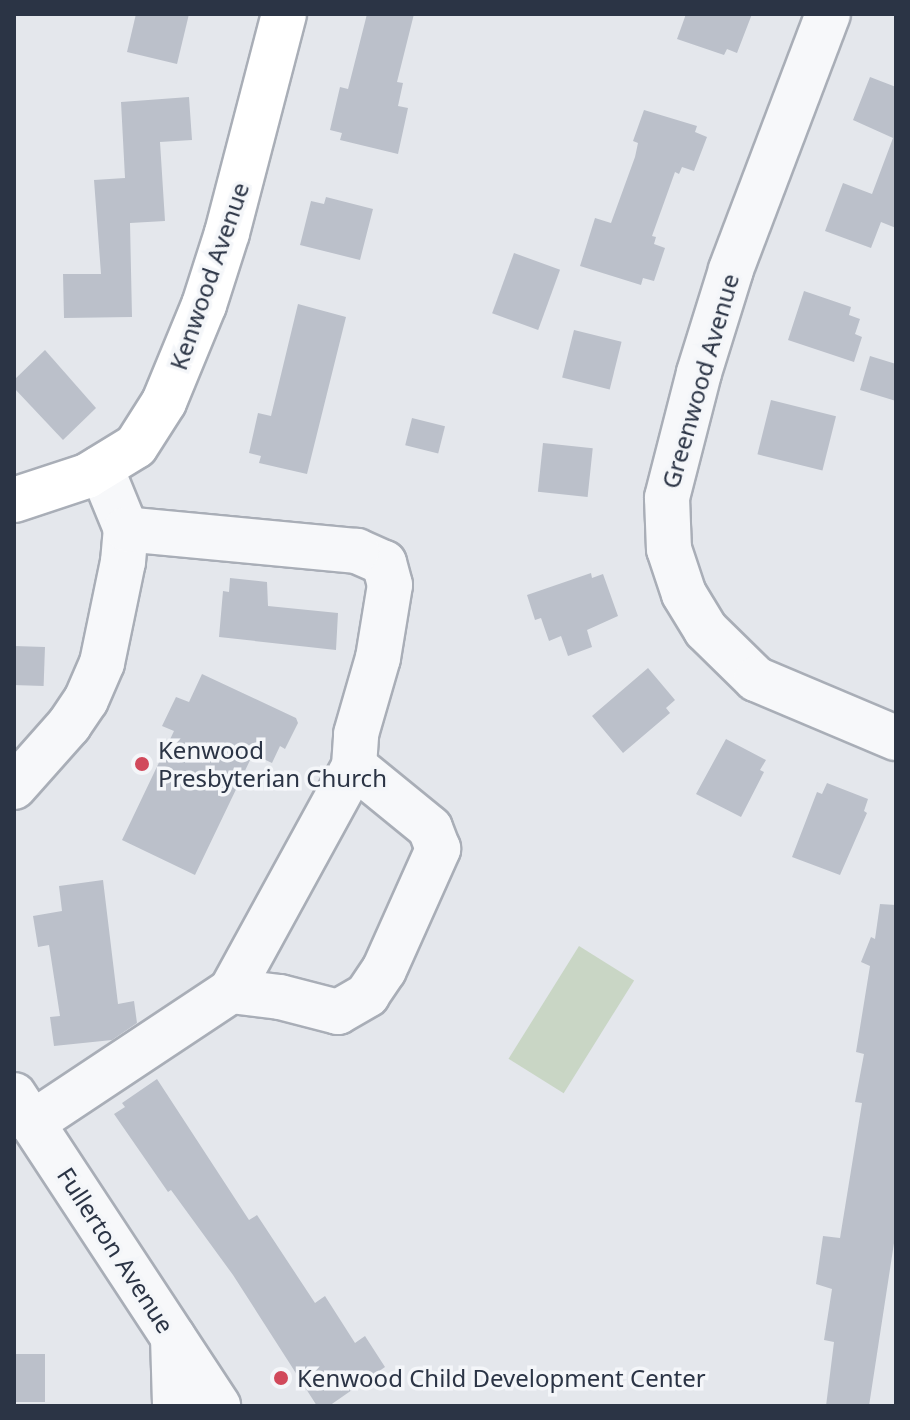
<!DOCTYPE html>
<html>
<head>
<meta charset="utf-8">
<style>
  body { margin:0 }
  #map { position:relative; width:910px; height:1420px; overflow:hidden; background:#e4e7ec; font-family:"Noto Sans",sans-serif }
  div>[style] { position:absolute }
  .green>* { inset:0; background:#c9d6c5; transform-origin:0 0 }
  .building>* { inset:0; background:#bbc0ca; transform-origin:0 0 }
  .roads { filter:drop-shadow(2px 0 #a9aeb7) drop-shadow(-2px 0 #a9aeb7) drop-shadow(0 2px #a9aeb7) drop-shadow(0 -2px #a9aeb7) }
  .minor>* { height:44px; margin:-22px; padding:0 22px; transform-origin:22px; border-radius:22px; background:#f7f8fa }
  .major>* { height:44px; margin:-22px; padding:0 22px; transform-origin:22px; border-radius:22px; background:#fff }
  .dots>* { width:22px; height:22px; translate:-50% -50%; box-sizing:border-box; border:4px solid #f4f6f9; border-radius:50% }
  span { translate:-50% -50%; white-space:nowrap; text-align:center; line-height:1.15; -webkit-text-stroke:7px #f4f6f9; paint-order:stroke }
  .street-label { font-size:24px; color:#2b3445 }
  .poi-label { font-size:24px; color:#2b3445 }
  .left { translate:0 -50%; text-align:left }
  .frame { position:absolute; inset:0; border:16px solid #2b3445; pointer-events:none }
</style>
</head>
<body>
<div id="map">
  <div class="green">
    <i style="left:579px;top:946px;width:65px;height:133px;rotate:32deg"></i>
  </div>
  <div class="building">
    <i style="clip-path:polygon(136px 14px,189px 14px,177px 64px,127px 52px)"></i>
    <i style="clip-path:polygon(367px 14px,414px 14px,397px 82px,403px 83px,398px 106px,408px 108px,398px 154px,340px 140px,342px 133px,330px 130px,340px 87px,348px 89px)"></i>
    <i style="clip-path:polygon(686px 14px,752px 14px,737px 53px,727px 49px,724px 55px,677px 39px)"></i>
    <i style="clip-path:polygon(870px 77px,896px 87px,896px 228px,881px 222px,871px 248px,825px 231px,843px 183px,872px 194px,893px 138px,853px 120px)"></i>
    <i style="clip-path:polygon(189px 97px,192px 140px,160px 142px,165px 221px,130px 223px,132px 317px,64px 318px,63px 274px,101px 274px,94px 180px,125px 178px,121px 102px)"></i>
    <i style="clip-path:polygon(644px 110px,697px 126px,695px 132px,707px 137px,694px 171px,682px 167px,679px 174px,675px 172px,652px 236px,656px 237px,654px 244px,665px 248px,654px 281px,643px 278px,641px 285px,580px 266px,595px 218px,611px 223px,635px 157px,638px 143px,633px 141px)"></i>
    <i style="clip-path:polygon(326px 197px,373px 209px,360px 260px,300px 245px,311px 201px,324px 204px)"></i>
    <i style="left:514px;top:253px;width:49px;height:64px;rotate:20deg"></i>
    <i style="clip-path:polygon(804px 291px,851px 307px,849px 315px,860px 319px,855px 334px,862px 337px,854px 362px,788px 340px)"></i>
    <i style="clip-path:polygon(298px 304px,346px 317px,307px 474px,259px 463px,261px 456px,249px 453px,258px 413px,271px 416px)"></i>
    <i style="left:574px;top:330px;width:49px;height:49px;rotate:14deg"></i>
    <i style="clip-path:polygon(45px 350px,96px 408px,63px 440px,14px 388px,14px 380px)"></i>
    <i style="clip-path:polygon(870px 356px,896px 364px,896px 401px,860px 390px)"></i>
    <i style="left:771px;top:400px;width:67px;height:56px;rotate:14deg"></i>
    <i style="left:412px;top:418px;width:34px;height:28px;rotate:14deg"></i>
    <i style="left:543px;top:443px;width:50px;height:49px;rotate:6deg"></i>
    <i style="clip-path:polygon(591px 573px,592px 578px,603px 574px,618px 616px,587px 630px,592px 647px,568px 656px,561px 636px,549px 641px,541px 618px,535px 620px,527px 595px)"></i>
    <i style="clip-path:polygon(230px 578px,267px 582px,268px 606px,338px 613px,336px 650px,219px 637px,223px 591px,229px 592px)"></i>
    <i style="left:14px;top:646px;width:31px;height:39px;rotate:2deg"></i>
    <i style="clip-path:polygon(648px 668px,675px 700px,666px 708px,670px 713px,623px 753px,592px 716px)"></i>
    <i style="clip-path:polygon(202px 674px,296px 718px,298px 723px,285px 749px,280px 746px,272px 763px,253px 754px,195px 875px,122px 840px,174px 731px,162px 726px,176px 697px,189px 702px)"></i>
    <i style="clip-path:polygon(726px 739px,766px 760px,760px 770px,764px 772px,741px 817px,696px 794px)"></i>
    <i style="clip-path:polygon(827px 783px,868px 799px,864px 811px,867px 813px,840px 875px,792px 857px,817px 792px,822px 794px)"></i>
    <i style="clip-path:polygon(103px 880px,118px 1004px,134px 1001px,137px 1023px,112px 1040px,54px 1046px,50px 1017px,60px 1016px,49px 945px,38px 947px,33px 916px,62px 911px,59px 886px)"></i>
    <i style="clip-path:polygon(880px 904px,896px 905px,896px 1230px,869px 1406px,826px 1406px,834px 1342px,824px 1340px,832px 1289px,816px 1284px,823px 1236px,840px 1238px,862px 1103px,855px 1102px,864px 1054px,856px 1052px,870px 966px,861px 962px,871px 937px,875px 939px)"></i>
    <i style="clip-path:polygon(157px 1079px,249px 1220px,257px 1215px,315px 1303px,325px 1296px,355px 1343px,365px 1336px,385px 1367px,329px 1406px,317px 1406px,233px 1275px,171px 1190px,168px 1192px,114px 1114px,125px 1107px,122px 1103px)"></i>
    <i style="left:14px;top:1354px;width:31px;height:48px"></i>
  </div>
  <div class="roads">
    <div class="minor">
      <i style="left:828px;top:14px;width:274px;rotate:110.8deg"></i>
      <i style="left:731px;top:270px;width:108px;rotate:107.3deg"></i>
      <i style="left:699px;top:373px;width:129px;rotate:104.4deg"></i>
      <i style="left:667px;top:498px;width:51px;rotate:87.8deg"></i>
      <i style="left:669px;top:549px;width:47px;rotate:71.6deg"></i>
      <i style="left:684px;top:594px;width:42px;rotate:58.6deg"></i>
      <i style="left:706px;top:630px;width:70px;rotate:44.4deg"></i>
      <i style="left:756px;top:679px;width:152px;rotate:22.9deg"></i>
      <i style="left:14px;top:787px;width:83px;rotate:-48.4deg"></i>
      <i style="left:69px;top:725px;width:30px;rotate:-56deg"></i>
      <i style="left:86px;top:700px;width:40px;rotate:-66.6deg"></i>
      <i style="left:102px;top:663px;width:103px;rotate:-78.3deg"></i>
      <i style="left:123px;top:562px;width:33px;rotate:-85deg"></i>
      <i style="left:126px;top:529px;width:66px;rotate:-112.3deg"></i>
      <i style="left:231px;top:991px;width:49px;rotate:7deg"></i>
      <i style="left:280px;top:997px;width:60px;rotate:14.5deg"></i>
      <i style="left:338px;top:1012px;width:34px;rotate:-30deg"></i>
      <i style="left:367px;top:995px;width:30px;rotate:-56deg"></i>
      <i style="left:384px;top:970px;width:133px;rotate:-65.9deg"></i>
      <i style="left:438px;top:849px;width:22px;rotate:-111deg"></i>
      <i style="left:430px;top:828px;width:98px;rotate:-140.8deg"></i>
      <i style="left:14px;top:1095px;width:372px;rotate:56.7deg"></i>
      <i style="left:32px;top:1123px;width:239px;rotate:-33.6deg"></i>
      <i style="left:231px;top:991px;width:256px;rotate:-61.3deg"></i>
      <i style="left:354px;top:766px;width:32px;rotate:-86deg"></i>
      <i style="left:356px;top:734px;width:79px;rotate:-73.9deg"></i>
      <i style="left:378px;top:658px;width:74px;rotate:-80.7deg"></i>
      <i style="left:390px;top:585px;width:23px;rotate:-105deg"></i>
      <i style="left:384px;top:563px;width:30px;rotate:-156deg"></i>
      <i style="left:357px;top:551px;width:232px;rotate:-174.6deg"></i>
      <i style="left:173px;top:1337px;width:69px;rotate:88.3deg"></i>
    </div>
    <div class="major">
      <i style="left:14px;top:500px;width:77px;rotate:-18.2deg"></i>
      <i style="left:87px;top:476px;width:57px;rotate:-31.5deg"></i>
      <i style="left:136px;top:446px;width:52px;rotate:-57.5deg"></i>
      <i style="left:164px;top:402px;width:105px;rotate:-67.6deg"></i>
      <i style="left:204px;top:305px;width:76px;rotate:-72.3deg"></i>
      <i style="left:227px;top:233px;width:226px;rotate:-75.4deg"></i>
    </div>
  </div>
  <div class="dots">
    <i style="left:142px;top:764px;background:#d1495b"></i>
    <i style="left:281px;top:1378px;background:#d1495b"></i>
  </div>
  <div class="street-label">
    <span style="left:209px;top:276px;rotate:-71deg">Kenwood Avenue</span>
    <span style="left:700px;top:381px;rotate:-74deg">Greenwood Avenue</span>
    <span style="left:116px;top:1250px;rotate:57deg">Fullerton Avenue</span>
  </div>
  <div class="poi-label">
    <span class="left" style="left:158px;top:764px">Kenwood<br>Presbyterian Church</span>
    <span class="left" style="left:297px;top:1378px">Kenwood Child Development Center</span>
  </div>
  <div class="frame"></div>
</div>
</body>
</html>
